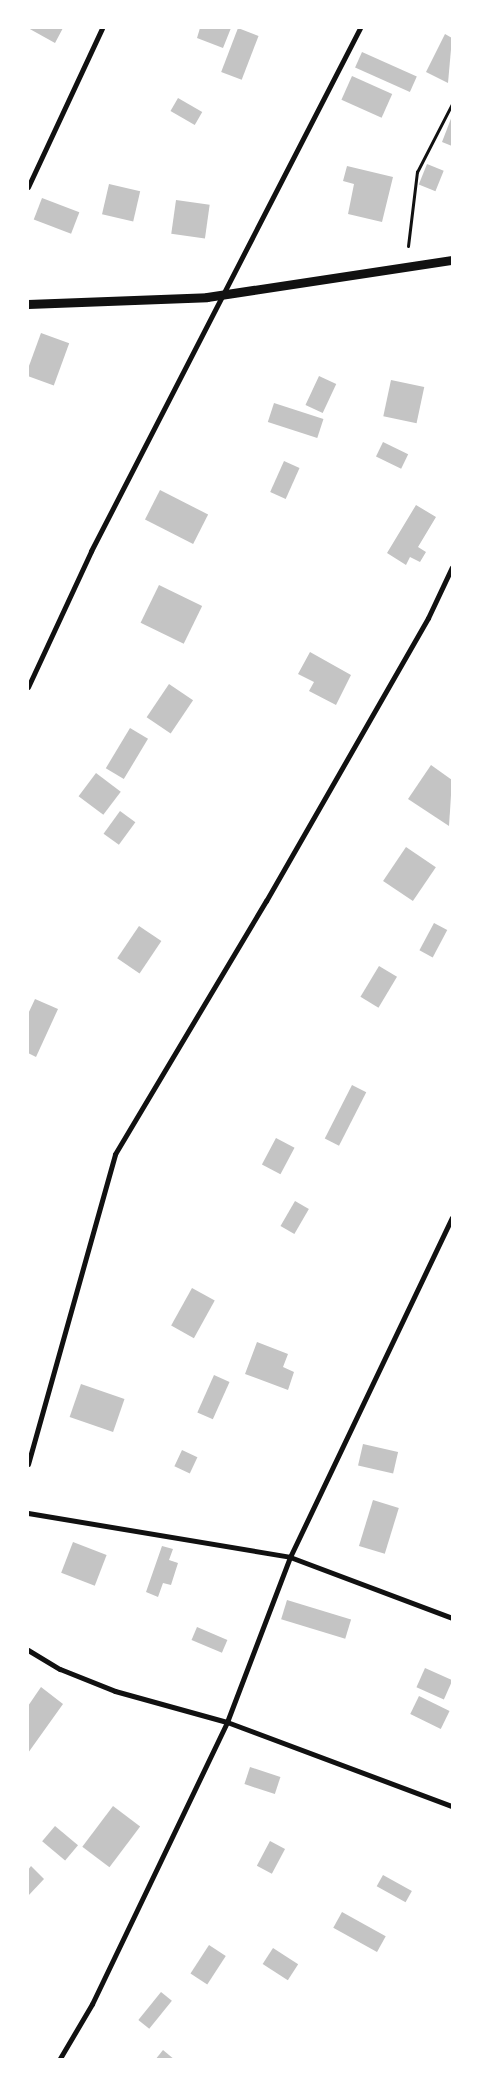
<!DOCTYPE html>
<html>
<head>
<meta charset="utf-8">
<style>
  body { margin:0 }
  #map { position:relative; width:480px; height:2087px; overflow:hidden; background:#fff; font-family:"Roboto Condensed",sans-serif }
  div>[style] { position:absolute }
  .building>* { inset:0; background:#c4c4c4; transform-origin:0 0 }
  .path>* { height:3px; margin:-1.5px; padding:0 1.5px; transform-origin:1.5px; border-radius:1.5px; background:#111 }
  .minor>* { height:5px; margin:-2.5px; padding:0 2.5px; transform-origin:2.5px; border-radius:2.5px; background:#111 }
  .tertiary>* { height:9px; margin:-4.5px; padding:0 4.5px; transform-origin:4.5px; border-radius:4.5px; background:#111 }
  span { translate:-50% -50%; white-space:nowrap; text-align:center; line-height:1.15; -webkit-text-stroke:4px #fff; paint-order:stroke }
  .frame { position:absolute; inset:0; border:29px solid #fff; pointer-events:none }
</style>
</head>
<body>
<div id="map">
  <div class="building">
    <i style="clip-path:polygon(28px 28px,63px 28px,55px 43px)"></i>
    <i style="clip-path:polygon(200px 28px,231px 28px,223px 48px,197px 38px)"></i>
    <i style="left:238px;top:28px;width:22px;height:47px;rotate:21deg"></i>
    <i style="clip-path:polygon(445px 34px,452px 38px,448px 83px,426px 72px)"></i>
    <i style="left:362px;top:52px;width:60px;height:17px;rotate:24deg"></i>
    <i style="left:352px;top:76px;width:44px;height:26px;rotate:24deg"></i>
    <i style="left:178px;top:98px;width:28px;height:15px;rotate:30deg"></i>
    <i style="clip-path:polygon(452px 116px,452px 146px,442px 142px)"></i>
    <i style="left:427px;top:164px;width:18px;height:22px;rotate:22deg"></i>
    <i style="clip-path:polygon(347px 166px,393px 177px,382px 222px,348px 214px,354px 184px,343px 181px)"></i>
    <i style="left:109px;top:184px;width:32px;height:31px;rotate:13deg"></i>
    <i style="left:42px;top:198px;width:40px;height:23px;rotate:21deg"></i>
    <i style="left:176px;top:200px;width:34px;height:34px;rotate:8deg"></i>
    <i style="left:41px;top:333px;width:30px;height:45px;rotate:20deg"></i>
    <i style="left:319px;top:376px;width:19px;height:32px;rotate:25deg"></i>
    <i style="left:391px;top:380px;width:34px;height:37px;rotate:12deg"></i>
    <i style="left:274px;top:403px;width:52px;height:20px;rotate:18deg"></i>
    <i style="left:383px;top:442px;width:28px;height:16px;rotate:26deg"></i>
    <i style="left:284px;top:461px;width:17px;height:34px;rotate:24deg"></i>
    <i style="left:160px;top:490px;width:54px;height:33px;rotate:27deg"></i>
    <i style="clip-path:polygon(416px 505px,436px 517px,418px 547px,426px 552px,420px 562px,410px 557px,406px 565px,387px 553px)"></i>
    <i style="left:159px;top:585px;width:48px;height:42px;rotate:26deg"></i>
    <i style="clip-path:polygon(310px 652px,351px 675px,336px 705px,309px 691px,314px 682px,298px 674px)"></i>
    <i style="left:169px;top:684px;width:29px;height:40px;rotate:34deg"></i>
    <i style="left:130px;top:728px;width:21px;height:47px;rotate:31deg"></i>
    <i style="clip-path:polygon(431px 765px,452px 780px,449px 826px,408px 799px)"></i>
    <i style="left:96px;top:773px;width:31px;height:29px;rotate:37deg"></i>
    <i style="left:120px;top:811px;width:19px;height:28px;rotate:36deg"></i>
    <i style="left:406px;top:847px;width:36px;height:41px;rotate:34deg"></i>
    <i style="left:434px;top:923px;width:15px;height:31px;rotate:28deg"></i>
    <i style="left:139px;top:926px;width:27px;height:39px;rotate:34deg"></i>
    <i style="left:379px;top:966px;width:21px;height:36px;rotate:31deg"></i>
    <i style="clip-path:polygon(35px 999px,58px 1009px,36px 1057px,28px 1053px,28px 1014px)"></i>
    <i style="left:352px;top:1085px;width:16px;height:60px;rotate:27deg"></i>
    <i style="left:276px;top:1138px;width:21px;height:30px;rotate:28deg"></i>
    <i style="left:295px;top:1201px;width:16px;height:29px;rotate:30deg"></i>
    <i style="left:192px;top:1288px;width:26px;height:43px;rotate:29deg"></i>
    <i style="clip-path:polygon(257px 1342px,288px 1354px,283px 1367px,294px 1372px,288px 1390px,245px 1374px)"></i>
    <i style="left:214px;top:1375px;width:17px;height:41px;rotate:24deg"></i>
    <i style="left:81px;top:1384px;width:46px;height:35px;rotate:19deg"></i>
    <i style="left:363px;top:1444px;width:36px;height:22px;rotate:13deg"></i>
    <i style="left:182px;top:1450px;width:17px;height:18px;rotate:25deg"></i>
    <i style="left:373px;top:1500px;width:27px;height:48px;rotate:17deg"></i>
    <i style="left:73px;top:1542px;width:36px;height:33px;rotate:21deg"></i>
    <i style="clip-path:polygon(162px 1546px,173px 1549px,169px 1560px,178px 1563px,171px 1585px,163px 1583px,158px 1597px,146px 1592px)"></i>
    <i style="left:287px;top:1600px;width:67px;height:20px;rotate:17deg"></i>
    <i style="left:197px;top:1627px;width:33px;height:14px;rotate:23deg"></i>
    <i style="left:425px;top:1668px;width:30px;height:21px;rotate:24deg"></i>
    <i style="clip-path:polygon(41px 1687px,63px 1704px,28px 1753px,28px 1706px)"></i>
    <i style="left:419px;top:1696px;width:34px;height:20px;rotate:26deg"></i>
    <i style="left:250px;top:1767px;width:32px;height:18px;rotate:18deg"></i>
    <i style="left:113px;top:1806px;width:34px;height:51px;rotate:37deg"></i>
    <i style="left:55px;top:1826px;width:30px;height:20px;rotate:40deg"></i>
    <i style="left:270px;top:1841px;width:17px;height:28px;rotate:28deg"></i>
    <i style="clip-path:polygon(31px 1866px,44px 1879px,28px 1896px,28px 1870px)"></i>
    <i style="left:383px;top:1875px;width:33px;height:13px;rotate:29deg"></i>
    <i style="left:342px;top:1912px;width:50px;height:18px;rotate:29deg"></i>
    <i style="left:209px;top:1945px;width:20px;height:34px;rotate:33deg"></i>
    <i style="left:273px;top:1948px;width:30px;height:19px;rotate:33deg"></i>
    <i style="left:161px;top:1992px;width:14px;height:36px;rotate:39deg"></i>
    <i style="clip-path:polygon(163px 2050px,175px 2060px,155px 2060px)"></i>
  </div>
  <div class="path">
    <i style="left:408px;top:246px;width:75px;rotate:-83.1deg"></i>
    <i style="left:417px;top:172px;width:76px;rotate:-62.8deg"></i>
  </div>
  <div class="minor">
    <i style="left:28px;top:187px;width:175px;rotate:-65deg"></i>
    <i style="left:28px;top:687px;width:150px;rotate:-65.1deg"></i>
    <i style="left:91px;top:551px;width:588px;rotate:-62.78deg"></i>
    <i style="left:28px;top:1464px;width:322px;rotate:-74.3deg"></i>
    <i style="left:115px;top:1154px;width:295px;rotate:-59.2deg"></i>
    <i style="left:266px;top:901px;width:326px;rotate:-60.2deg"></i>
    <i style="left:428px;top:618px;width:56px;rotate:-64.8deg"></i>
    <i style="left:28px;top:1513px;width:266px;rotate:9.5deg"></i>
    <i style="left:290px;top:1557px;width:173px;rotate:20.6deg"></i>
    <i style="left:28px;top:1650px;width:37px;rotate:31deg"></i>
    <i style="left:60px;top:1669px;width:59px;rotate:21.8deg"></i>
    <i style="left:115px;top:1691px;width:116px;rotate:15.5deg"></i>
    <i style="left:227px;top:1722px;width:240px;rotate:20.5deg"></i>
    <i style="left:59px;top:2060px;width:65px;rotate:-59.5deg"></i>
    <i style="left:92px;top:2004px;width:313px;rotate:-64.4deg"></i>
    <i style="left:227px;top:1722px;width:177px;rotate:-69.1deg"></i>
    <i style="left:290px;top:1557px;width:376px;rotate:-64.5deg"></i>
  </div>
  <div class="tertiary">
    <i style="left:28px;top:304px;width:179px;rotate:-2.2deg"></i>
    <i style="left:207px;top:297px;width:248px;rotate:-8.6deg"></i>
  </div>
  <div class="frame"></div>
</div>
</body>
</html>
